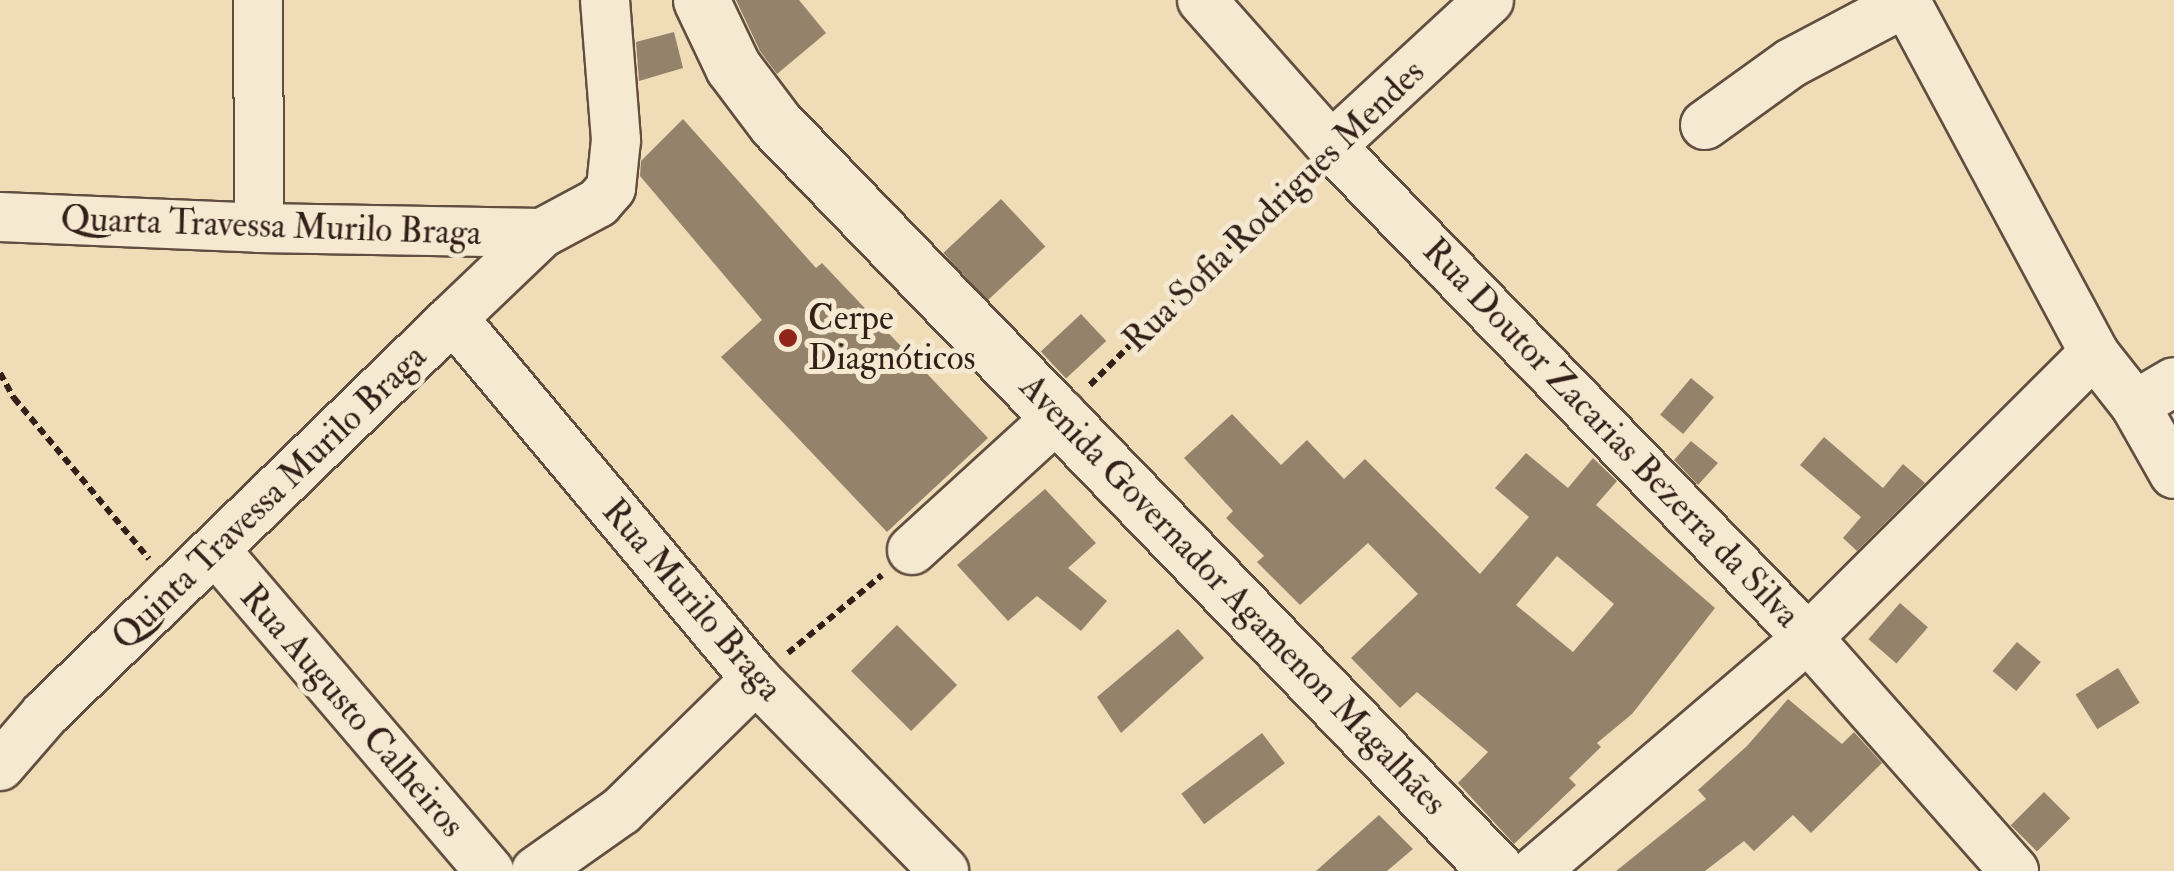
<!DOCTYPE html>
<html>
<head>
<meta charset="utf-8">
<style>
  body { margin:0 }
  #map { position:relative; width:2174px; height:871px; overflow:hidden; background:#f0ddb8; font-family:"IM FELL Double Pica",serif }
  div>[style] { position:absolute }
  .building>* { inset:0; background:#95826b; transform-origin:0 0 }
  .path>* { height:6px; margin-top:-3px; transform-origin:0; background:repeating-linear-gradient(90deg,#321f18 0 8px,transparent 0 13px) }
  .roads { filter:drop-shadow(2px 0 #624e40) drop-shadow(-2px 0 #624e40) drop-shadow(0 2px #624e40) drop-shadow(0 -2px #624e40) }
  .minor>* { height:48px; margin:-24px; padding:0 24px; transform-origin:24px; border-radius:24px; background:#f5e9d1 }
  .secondary>* { height:55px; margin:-27.5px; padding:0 27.5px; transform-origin:27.5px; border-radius:27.5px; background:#f5e9d1 }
  .dots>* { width:28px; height:28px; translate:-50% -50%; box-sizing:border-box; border:5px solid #f5e9d1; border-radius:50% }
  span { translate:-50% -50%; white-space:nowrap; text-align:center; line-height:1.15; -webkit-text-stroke:10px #f5e9d1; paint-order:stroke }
  .street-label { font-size:35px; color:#321f18 }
  .poi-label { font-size:35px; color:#321f18 }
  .left { translate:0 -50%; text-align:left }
</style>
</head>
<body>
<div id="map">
  <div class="building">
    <i style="clip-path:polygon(736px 0,799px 0,826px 33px,777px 74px,760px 51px)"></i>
    <i style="clip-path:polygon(674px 32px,683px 68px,639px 81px,636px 42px)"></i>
    <i style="clip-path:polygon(683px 119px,816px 268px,822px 263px,988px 438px,887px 532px,721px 357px,762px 320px,640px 176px,641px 161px)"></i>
    <i style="left:1001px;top:199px;width:65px;height:79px;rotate:47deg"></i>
    <i style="left:1081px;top:314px;width:37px;height:55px;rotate:47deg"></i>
    <i style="left:1691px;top:378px;width:30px;height:48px;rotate:40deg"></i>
    <i style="clip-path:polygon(evenodd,1232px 414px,1281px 465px,1307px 440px,1344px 479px,1365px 459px,1480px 574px,1529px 517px,1495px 488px,1526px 453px,1568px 488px,1593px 458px,1617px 481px,1596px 505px,1715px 608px,1632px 714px,1597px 743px,1601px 747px,1569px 778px,1576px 785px,1514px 844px,1458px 783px,1488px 752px,1417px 692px,1400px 708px,1351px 658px,1418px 594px,1368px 543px,1300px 605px,1257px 562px,1264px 556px,1226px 518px,1233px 511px,1184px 458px,1232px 414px,1557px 556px,1614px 604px,1573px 652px,1516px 605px,1557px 556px)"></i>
    <i style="clip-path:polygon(1824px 437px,1883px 488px,1903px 464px,1925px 483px,1857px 551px,1843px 538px,1861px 517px,1800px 465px)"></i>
    <i style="clip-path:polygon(1691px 441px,1718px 463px,1698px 485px,1674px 460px)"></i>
    <i style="clip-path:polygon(1045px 489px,1096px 543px,1068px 568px,1107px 601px,1081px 631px,1037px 596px,1008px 621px,957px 565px)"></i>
    <i style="left:1900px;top:603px;width:37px;height:48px;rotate:41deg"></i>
    <i style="left:897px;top:625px;width:85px;height:65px;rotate:45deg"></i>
    <i style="clip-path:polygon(1178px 629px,1204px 658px,1121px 733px,1097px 697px)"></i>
    <i style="left:2017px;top:642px;width:31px;height:38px;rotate:40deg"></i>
    <i style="left:2118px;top:668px;width:41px;height:50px;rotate:58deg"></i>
    <i style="clip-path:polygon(1788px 699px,1842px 744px,1854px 732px,1882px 763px,1811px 833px,1793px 815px,1754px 851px,1744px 841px,1705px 871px,1616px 871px,1706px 799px,1698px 790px,1747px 746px)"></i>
    <i style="left:1262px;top:733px;width:38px;height:101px;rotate:53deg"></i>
    <i style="left:2044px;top:792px;width:37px;height:47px;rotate:45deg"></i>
    <i style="clip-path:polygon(1379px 815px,1413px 849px,1387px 871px,1316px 871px)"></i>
  </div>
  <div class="path">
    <i style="left:0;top:373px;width:29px;rotate:61deg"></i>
    <i style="left:14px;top:398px;width:210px;rotate:50deg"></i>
    <i style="left:1090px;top:385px;width:298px;rotate:-44.9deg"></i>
    <i style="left:788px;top:653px;width:122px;rotate:-39.7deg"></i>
  </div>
  <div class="roads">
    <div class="minor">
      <i style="left:258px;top:0;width:228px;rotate:89.7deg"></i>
      <i style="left:1202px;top:0;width:195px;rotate:48.5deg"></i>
      <i style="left:1331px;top:146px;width:685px;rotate:45.89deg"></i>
      <i style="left:1808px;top:638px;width:311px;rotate:48.5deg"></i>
      <i style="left:1905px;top:0;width:400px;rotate:61.8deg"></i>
      <i style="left:2094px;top:353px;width:66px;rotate:51.7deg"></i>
      <i style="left:2135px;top:405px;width:79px;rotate:60.5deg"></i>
      <i style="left:1705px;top:125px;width:106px;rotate:-35.8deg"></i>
      <i style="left:1791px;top:63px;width:130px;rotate:-27.9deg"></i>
      <i style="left:1331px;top:146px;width:215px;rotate:-42.7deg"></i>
      <i style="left:0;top:217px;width:259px;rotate:2.4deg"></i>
      <i style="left:259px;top:228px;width:283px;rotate:1deg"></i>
      <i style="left:453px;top:318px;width:471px;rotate:50deg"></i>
      <i style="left:756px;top:679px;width:269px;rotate:45.6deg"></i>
      <i style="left:2135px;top:405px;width:45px;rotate:-30.5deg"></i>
      <i style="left:912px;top:550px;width:202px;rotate:-42.4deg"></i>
      <i style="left:216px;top:551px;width:421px;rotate:49.5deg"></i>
      <i style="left:0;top:766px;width:69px;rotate:-49.1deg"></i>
      <i style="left:45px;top:714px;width:569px;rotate:-44.14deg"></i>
      <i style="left:453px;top:318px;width:123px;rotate:-43.7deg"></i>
      <i style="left:542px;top:233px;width:64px;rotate:-28.2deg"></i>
      <i style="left:598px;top:203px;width:20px;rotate:-49deg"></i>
      <i style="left:611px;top:188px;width:48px;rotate:-84.1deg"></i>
      <i style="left:616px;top:140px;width:140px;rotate:-94.5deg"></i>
      <i style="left:536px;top:871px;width:104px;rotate:-35.2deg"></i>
      <i style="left:621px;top:811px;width:189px;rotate:-44.4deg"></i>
      <i style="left:1535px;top:871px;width:359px;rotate:-40.5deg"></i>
      <i style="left:1808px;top:638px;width:404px;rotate:-44.9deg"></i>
    </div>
    <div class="secondary">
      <i style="left:701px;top:0;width:74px;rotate:64.5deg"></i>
      <i style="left:733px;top:67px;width:71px;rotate:53deg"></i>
      <i style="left:776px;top:124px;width:1038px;rotate:46.01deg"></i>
    </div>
  </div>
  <div class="dots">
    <i style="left:788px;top:338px;background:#8f2418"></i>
  </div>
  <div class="street-label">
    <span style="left:1274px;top:206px;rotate:-44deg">Rua Sofia Rodrigues Mendes</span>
    <span style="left:271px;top:226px;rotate:2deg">Quarta Travessa Murilo Braga</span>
    <span style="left:1611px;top:433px;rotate:46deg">Rua Doutor Zacarias Bezerra da Silva</span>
    <span style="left:269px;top:497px;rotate:-44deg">Quinta Travessa Murilo Braga</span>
    <span style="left:1233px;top:595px;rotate:46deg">Avenida Governador Agamenon Magalhães</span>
    <span style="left:692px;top:600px;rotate:49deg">Rua Murilo Braga</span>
    <span style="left:352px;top:711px;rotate:49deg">Rua Augusto Calheiros</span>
  </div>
  <div class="poi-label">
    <span class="left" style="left:808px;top:338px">Cerpe<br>Diagnóticos</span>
  </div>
</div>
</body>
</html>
